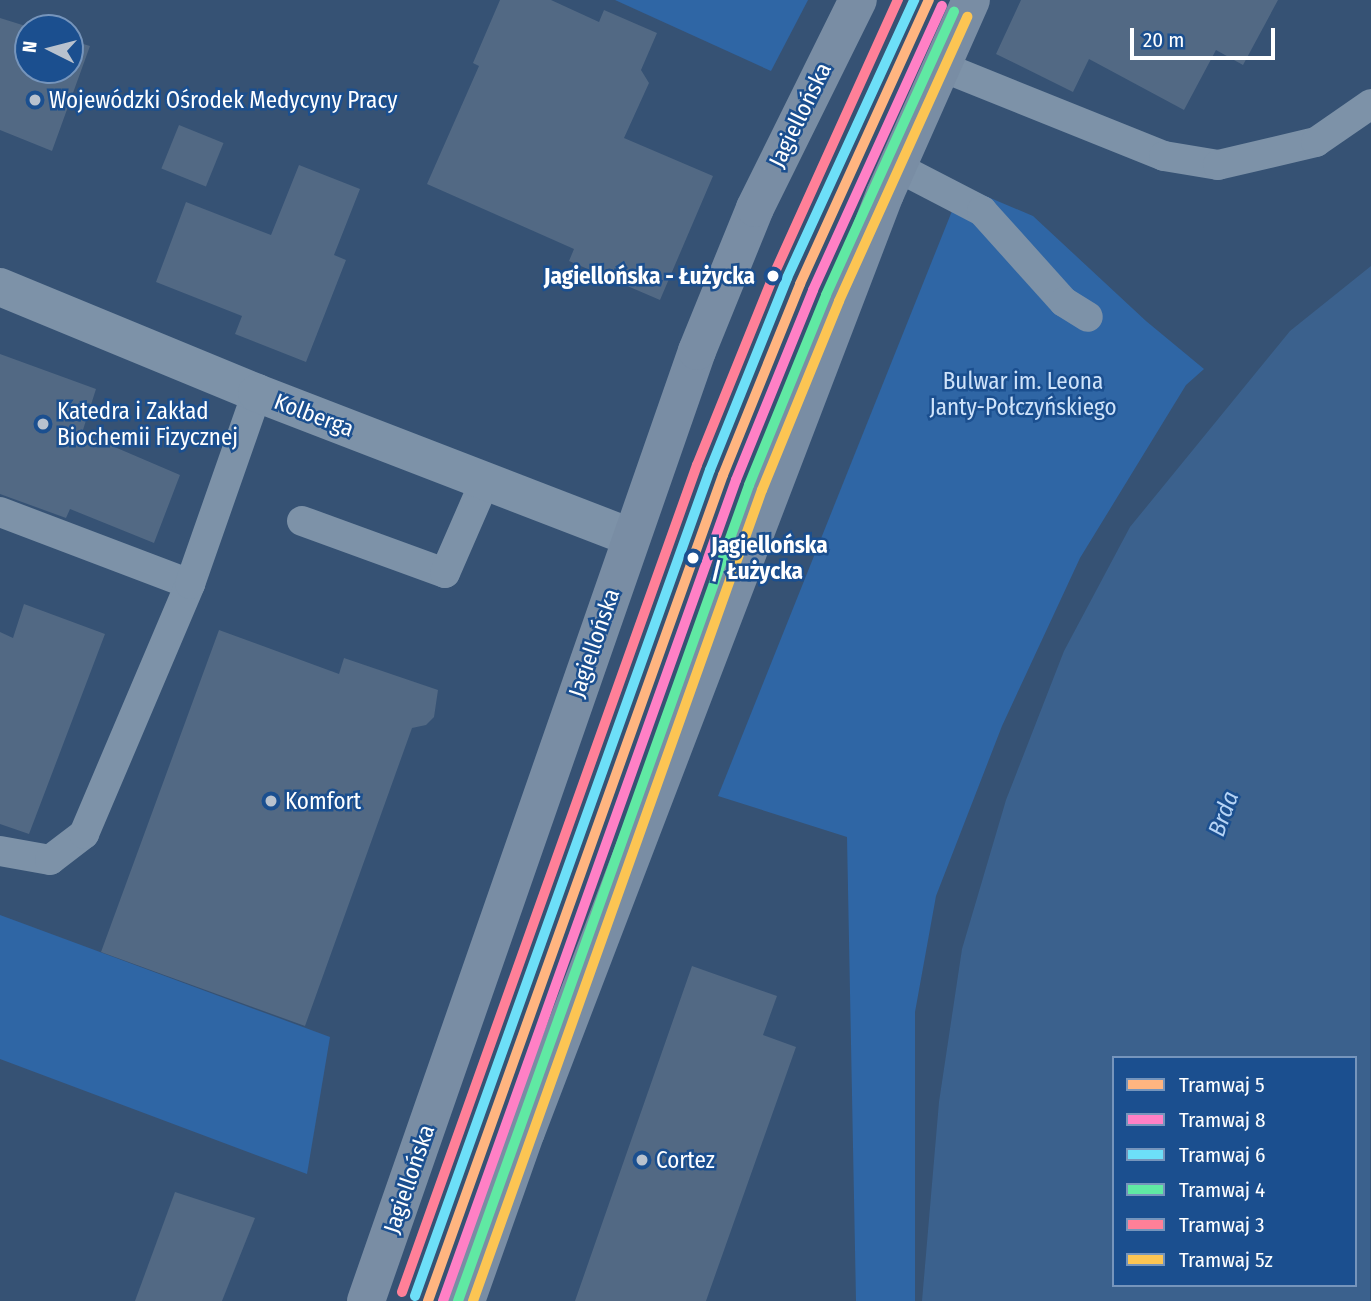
<!DOCTYPE html>
<html>
<head>
<meta charset="utf-8">
<style>
  body { margin:0 }
  #map { position:relative; width:1371px; height:1301px; overflow:hidden; background:#365274; font-family:"Fira Sans Condensed",sans-serif }
  div>[style] { position:absolute }
  .green>* { inset:0; background:#2f66a5 }
  .water>* { inset:0; background:#3b618d }
  .building>* { inset:0; background:#526984; transform-origin:0 0 }
  .lane>* { height:30px; margin:-15px; padding:0 15px; transform-origin:15px; border-radius:15px; background:#7d92a8 }
  .street>* { height:38px; margin:-19px; padding:0 19px; transform-origin:19px; border-radius:19px; background:#7d92a8 }
  .secondary>* { height:38px; margin:-19px; padding:0 19px; transform-origin:19px; border-radius:19px; background:#798da4 }
  .tram-1>* { height:10px; margin:-5px; padding:0 5px; transform-origin:5px; border-radius:5px; background:#ffb580 }
  .tram-2>* { height:10px; margin:-5px; padding:0 5px; transform-origin:5px; border-radius:5px; background:#ff80c5 }
  .tram-3>* { height:10px; margin:-5px; padding:0 5px; transform-origin:5px; border-radius:5px; background:#6ddff8 }
  .tram-4>* { height:10px; margin:-5px; padding:0 5px; transform-origin:5px; border-radius:5px; background:#60e9a3 }
  .tram-5>* { height:10px; margin:-5px; padding:0 5px; transform-origin:5px; border-radius:5px; background:#ff8098 }
  .tram-6>* { height:10px; margin:-5px; padding:0 5px; transform-origin:5px; border-radius:5px; background:#fcc553 }
  .dots>* { width:19px; height:19px; translate:-50% -50%; box-sizing:border-box; border:4px solid #1b4f8f; border-radius:50% }
  span { translate:-50% -50%; white-space:nowrap; text-align:center; line-height:1.15; -webkit-text-stroke:5px #1b4f8f; paint-order:stroke }
  .poi-label { font-size:23px; color:#fff }
  .left { translate:0 -50%; text-align:left }
  .street-label { font-size:23px; color:#fff }
  .stop-label { font-size:23px; color:#fff; font-weight:700 }
  .right { translate:-100% -50%; text-align:right }
  .park-label { font-size:23px; color:#cfe3fa }
  .water-label { font-size:24px; color:#b5d3f5; font-style:italic }
  .legend { position:absolute; left:1112px; top:1056px; width:245px; height:231px; box-sizing:border-box; background:#1b4f8f; border:2px solid #7695bc; margin:0; padding:9px 12px; list-style:none; font-size:21px; color:#fff }
  .legend li { display:flex; align-items:center; gap:14px; height:35px }
  .legend b { width:35px; border:2px solid #7695bc }
  .north { position:absolute; left:14px; top:14px; width:70px; height:70px; box-sizing:border-box; background:#1b4f8f; border:2px solid #7695bc; border-radius:50%; rotate:276deg; font-size:19px; font-weight:700; line-height:28px; text-align:center; color:#fff }
  .north::after { content:''; display:block; margin:auto; width:24px; height:32px; background:#b9c2ce; clip-path:polygon(50% 0,100% 100%,50% 72%,0 100%) }
  .scale { position:absolute; left:1130px; top:28px; width:145px; height:32px; box-sizing:border-box; border:4px solid #fff; border-top:0; padding-left:9px; font-size:21px; line-height:24px; white-space:nowrap; color:#fff; -webkit-text-stroke:5px #1b4f8f; paint-order:stroke }
</style>
</head>
<body>
<div id="map">
  <div class="green">
    <i style="clip-path:polygon(615px 0,808px 0,771px 71px)"></i>
    <i style="clip-path:polygon(962px 186px,1033px 216px,1146px 321px,1204px 369px,1186px 385px,1080px 558px,1002px 726px,936px 896px,915px 1012px,915px 1301px,856px 1301px,847px 837px,718px 796px)"></i>
    <i style="clip-path:polygon(0 915px,330px 1037px,307px 1174px,0 1059px)"></i>
  </div>
  <div class="water">
    <i style="clip-path:polygon(evenodd,1371px 266px,1370px 1301px,922px 1301px,939px 1102px,962px 949px,1006px 800px,1064px 651px,1130px 527px,1290px 331px,1371px 266px,1114px 1058px,1355px 1058px,1355px 1285px,1114px 1285px,1114px 1058px)"></i>
  </div>
  <div class="building">
    <i style="clip-path:polygon(500px 0,551px 0,599px 22px,604px 10px,657px 33px,641px 70px,649px 83px,624px 138px,713px 176px,660px 300px,569px 261px,574px 249px,427px 184px,479px 66px,473px 63px)"></i>
    <i style="clip-path:polygon(1021px 0,1278px 0,1243px 65px,1216px 50px,1184px 110px,1089px 59px,1073px 92px,996px 54px)"></i>
    <i style="clip-path:polygon(0 18px,32px 28px,28px 28px,28px 70px,70px 70px,70px 40px,90px 46px,52px 151px,0 130px)"></i>
    <i style="left:179px;top:125px;width:48px;height:47px;rotate:22deg"></i>
    <i style="clip-path:polygon(299px 165px,360px 189px,334px 255px,346px 260px,306px 362px,235px 334px,242px 316px,156px 282px,186px 202px,271px 235px)"></i>
    <i style="clip-path:polygon(0 354px,96px 389px,82px 433px,180px 475px,154px 543px,70px 509px,66px 518px,0 494px)"></i>
    <i style="clip-path:polygon(24px 604px,105px 634px,29px 834px,0 824px,0 632px,13px 638px)"></i>
    <i style="clip-path:polygon(219px 630px,339px 674px,344px 658px,438px 690px,434px 717px,426px 725px,412px 728px,305px 1026px,101px 952px)"></i>
    <i style="clip-path:polygon(692px 966px,777px 996px,763px 1035px,796px 1047px,706px 1301px,575px 1301px)"></i>
    <i style="clip-path:polygon(175px 1192px,255px 1218px,222px 1301px,135px 1301px)"></i>
  </div>
  <div class="lane">
    <i style="left:940px;top:66px;width:241px;rotate:21.9deg"></i>
    <i style="left:1164px;top:156px;width:55px;rotate:9.5deg"></i>
    <i style="left:1218px;top:165px;width:101px;rotate:-13.2deg"></i>
    <i style="left:1316px;top:142px;width:67px;rotate:-34.6deg"></i>
    <i style="left:897px;top:167px;width:96px;rotate:27.4deg"></i>
    <i style="left:982px;top:211px;width:122px;rotate:48deg"></i>
    <i style="left:1064px;top:302px;width:28px;rotate:32deg"></i>
    <i style="left:0;top:512px;width:203px;rotate:20.8deg"></i>
    <i style="left:302px;top:521px;width:152px;rotate:20deg"></i>
    <i style="left:445px;top:573px;width:100px;rotate:-66.5deg"></i>
    <i style="left:0;top:851px;width:51px;rotate:10.2deg"></i>
    <i style="left:50px;top:860px;width:43px;rotate:-37.4deg"></i>
    <i style="left:84px;top:834px;width:272px;rotate:-67deg"></i>
    <i style="left:190px;top:584px;width:202px;rotate:-70.7deg"></i>
  </div>
  <div class="street">
    <i style="left:0;top:287px;width:278px;rotate:22.4deg"></i>
    <i style="left:257px;top:393px;width:401px;rotate:21.1deg"></i>
  </div>
  <div class="secondary">
    <i style="left:366px;top:1301px;width:1006px;rotate:-70.79deg"></i>
    <i style="left:697px;top:351px;width:154px;rotate:-67.9deg"></i>
    <i style="left:755px;top:208px;width:232px;rotate:-63.7deg"></i>
    <i style="left:466px;top:1301px;width:179px;rotate:-70.5deg"></i>
    <i style="left:526px;top:1132px;width:1004px;rotate:-69.06deg"></i>
    <i style="left:885px;top:194px;width:212px;rotate:-66.1deg"></i>
  </div>
  <div class="tram-1">
    <i style="left:428px;top:1301px;width:877px;rotate:-70.35deg"></i>
    <i style="left:723px;top:475px;width:206px;rotate:-68deg"></i>
    <i style="left:800px;top:284px;width:312px;rotate:-65.6deg"></i>
  </div>
  <div class="tram-2">
    <i style="left:443px;top:1301px;width:872px;rotate:-70.36deg"></i>
    <i style="left:736px;top:480px;width:205px;rotate:-67.9deg"></i>
    <i style="left:813px;top:290px;width:312px;rotate:-65.6deg"></i>
  </div>
  <div class="tram-3">
    <i style="left:415px;top:1296px;width:877px;rotate:-70.35deg"></i>
    <i style="left:710px;top:470px;width:207px;rotate:-68.1deg"></i>
    <i style="left:787px;top:278px;width:306px;rotate:-65.4deg"></i>
  </div>
  <div class="tram-4">
    <i style="left:458px;top:1301px;width:866px;rotate:-70.37deg"></i>
    <i style="left:749px;top:485px;width:205px;rotate:-67.9deg"></i>
    <i style="left:826px;top:295px;width:311px;rotate:-65.7deg"></i>
  </div>
  <div class="tram-5">
    <i style="left:402px;top:1292px;width:878px;rotate:-70.37deg"></i>
    <i style="left:697px;top:465px;width:208px;rotate:-68deg"></i>
    <i style="left:775px;top:272px;width:299px;rotate:-65.7deg"></i>
  </div>
  <div class="tram-6">
    <i style="left:473px;top:1301px;width:861px;rotate:-70.39deg"></i>
    <i style="left:762px;top:490px;width:204px;rotate:-67.8deg"></i>
    <i style="left:839px;top:301px;width:312px;rotate:-65.7deg"></i>
  </div>
  <div class="dots">
    <i style="left:35px;top:100px;background:#b9c2ce"></i>
    <i style="left:773px;top:276px;background:#fff"></i>
    <i style="left:43px;top:424px;background:#b9c2ce"></i>
    <i style="left:693px;top:558px;background:#fff"></i>
    <i style="left:271px;top:801px;background:#b9c2ce"></i>
    <i style="left:642px;top:1160px;background:#b9c2ce"></i>
  </div>
  <div class="poi-label">
    <span class="left" style="left:49px;top:100px">Wojewódzki Ośrodek Medycyny Pracy</span>
    <span class="left" style="left:57px;top:424px">Katedra i Zakład<br>Biochemii Fizycznej</span>
    <span class="left" style="left:285px;top:801px">Komfort</span>
    <span class="left" style="left:656px;top:1160px">Cortez</span>
  </div>
  <div class="street-label">
    <span style="left:800px;top:115px;rotate:-64deg">Jagiellońska</span>
    <span style="left:314px;top:415px;rotate:21deg">Kolberga</span>
    <span style="left:594px;top:643px;rotate:-71deg">Jagiellońska</span>
    <span style="left:409px;top:1179px;rotate:-71deg">Jagiellońska</span>
  </div>
  <div class="stop-label">
    <span class="right" style="left:755px;top:276px">Jagiellońska - Łużycka</span>
    <span class="left" style="left:711px;top:558px">Jagiellońska<br>/ Łużycka</span>
  </div>
  <div class="park-label">
    <span style="left:1023px;top:394px">Bulwar im. Leona<br>Janty-Połczyńskiego</span>
  </div>
  <div class="water-label">
    <span style="left:1224px;top:814px;rotate:-70deg">Brda</span>
  </div>
  <ul class="legend">
  <li><b style="height:9px;background:#ffb580"></b>Tramwaj 5</li>
  <li><b style="height:9px;background:#ff80c5"></b>Tramwaj 8</li>
  <li><b style="height:9px;background:#6ddff8"></b>Tramwaj 6</li>
  <li><b style="height:9px;background:#60e9a3"></b>Tramwaj 4</li>
  <li><b style="height:9px;background:#ff8098"></b>Tramwaj 3</li>
  <li><b style="height:9px;background:#fcc553"></b>Tramwaj 5z</li>
  </ul>
  <div class="north">N</div>
  <div class="scale">20 m</div>
</div>
</body>
</html>
